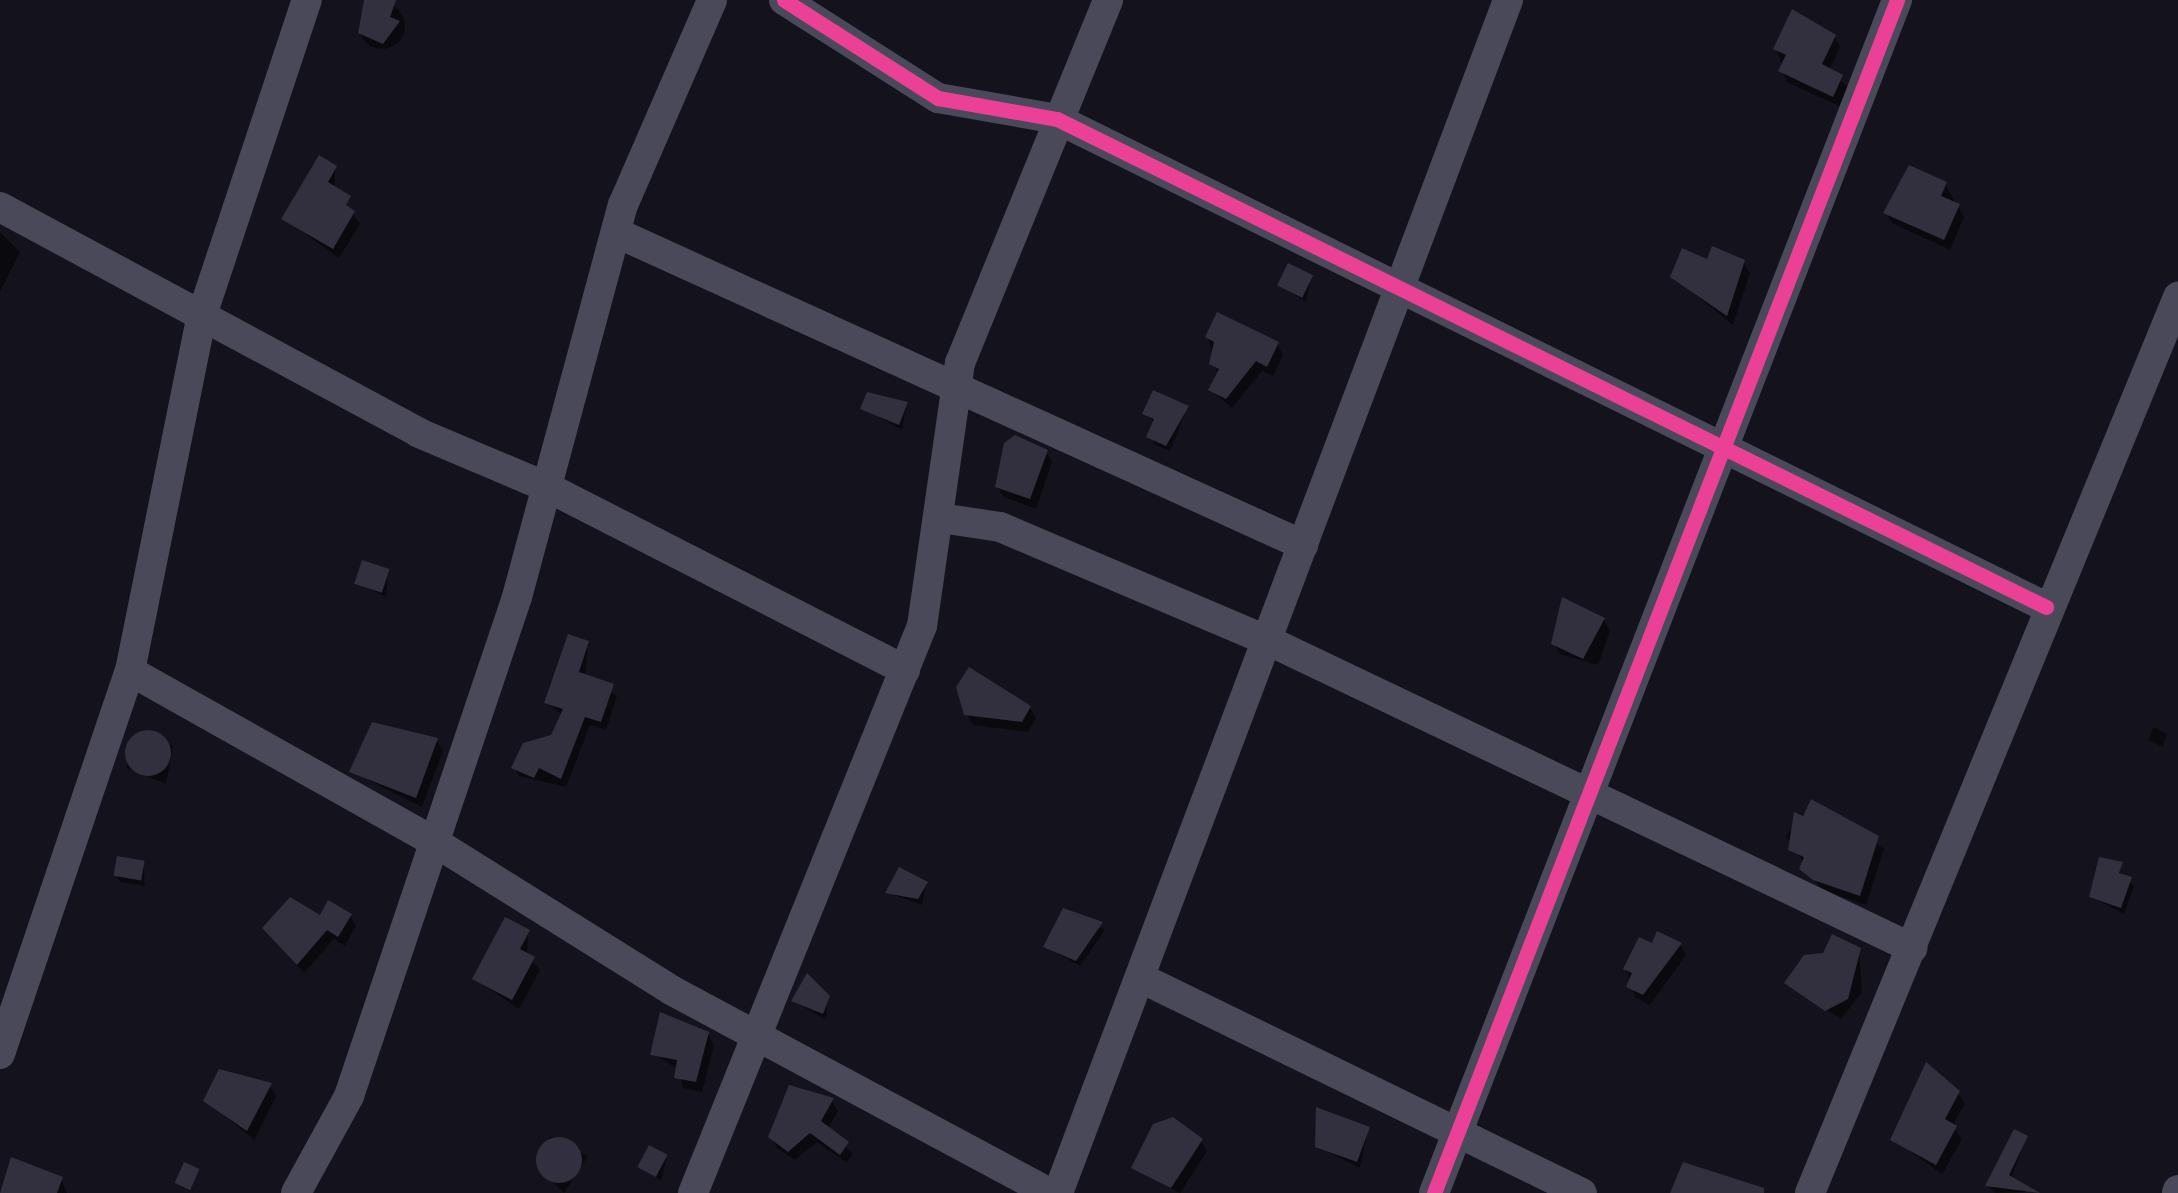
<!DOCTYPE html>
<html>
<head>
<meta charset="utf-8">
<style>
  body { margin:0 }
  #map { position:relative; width:2178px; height:1193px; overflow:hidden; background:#14121c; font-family:Raleway,sans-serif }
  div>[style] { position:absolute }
  .shadow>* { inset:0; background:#0007 }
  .round { border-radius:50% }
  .building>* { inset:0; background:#32303e; transform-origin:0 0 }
  .minor>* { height:30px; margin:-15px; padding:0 15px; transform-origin:15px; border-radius:15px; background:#49495a }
  .cycleway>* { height:15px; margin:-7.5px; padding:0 7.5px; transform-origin:7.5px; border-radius:7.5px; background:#ea4096 }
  span { translate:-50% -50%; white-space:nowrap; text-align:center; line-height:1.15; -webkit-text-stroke:8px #100f1f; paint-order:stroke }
</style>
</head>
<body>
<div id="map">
  <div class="shadow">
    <i class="round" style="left:359px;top:3px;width:46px;height:46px"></i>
    <i style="clip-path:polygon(1834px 36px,1840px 47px,1829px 71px,1848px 87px,1839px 106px,1787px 82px,1776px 48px)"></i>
    <i style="clip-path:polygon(335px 167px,335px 189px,360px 224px,339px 258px,284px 219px)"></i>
    <i style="clip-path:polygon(1945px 184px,1964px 217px,1950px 250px,1892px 223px,1886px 213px)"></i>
    <i style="clip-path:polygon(0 232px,20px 252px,0 292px)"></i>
    <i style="clip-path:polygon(1708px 262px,1743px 262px,1750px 273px,1733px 325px,1672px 276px)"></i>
    <i style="clip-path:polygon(1311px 277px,1306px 302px,1280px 285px)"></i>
    <i style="clip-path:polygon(1208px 337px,1277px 344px,1283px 355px,1273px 376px,1262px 371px,1232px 408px,1211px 390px,1218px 376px)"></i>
    <i style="clip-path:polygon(907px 404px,902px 430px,863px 408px)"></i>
    <i style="clip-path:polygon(1187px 408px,1170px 451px,1153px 444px,1155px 423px,1145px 414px)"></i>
    <i style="clip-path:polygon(1046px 452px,1052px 462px,1036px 509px,1004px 497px,997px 486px)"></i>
    <i style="clip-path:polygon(388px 571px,386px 597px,357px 583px)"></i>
    <i style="clip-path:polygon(1604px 620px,1610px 631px,1598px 665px,1560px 654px,1554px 644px)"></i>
    <i style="clip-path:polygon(588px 643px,585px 677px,617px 696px,606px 730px,590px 725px,566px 787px,519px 776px,514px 768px,552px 738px,563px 715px,547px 703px)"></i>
    <i style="clip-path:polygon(1030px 708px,1036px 718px,1028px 732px,973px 725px,967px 714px)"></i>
    <i style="clip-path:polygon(2153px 727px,2167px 734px,2163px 747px,2149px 740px)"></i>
    <i style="clip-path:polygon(143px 731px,173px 746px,166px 784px,126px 768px)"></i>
    <i style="clip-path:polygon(437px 741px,443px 751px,422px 807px,352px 772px)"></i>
    <i style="clip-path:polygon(1812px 803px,1884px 849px,1866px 905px,1822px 890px,1786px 836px)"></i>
    <i style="clip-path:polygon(2107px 860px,2134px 886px,2124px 914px,2092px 897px)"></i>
    <i style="clip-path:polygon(143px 863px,145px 886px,120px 882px,116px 875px)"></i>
    <i style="clip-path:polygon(926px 884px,922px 905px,888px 893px)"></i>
    <i style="clip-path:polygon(1065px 911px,1105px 930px,1080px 966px,1046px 947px)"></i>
    <i style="clip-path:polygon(350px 916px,356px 926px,345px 946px,334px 939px,304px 973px,265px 929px)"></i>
    <i style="clip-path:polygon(528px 932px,527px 956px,540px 970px,519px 1009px,475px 979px)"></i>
    <i style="clip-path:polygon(1680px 945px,1686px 955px,1650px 1005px,1635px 997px,1626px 968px,1653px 946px)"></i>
    <i style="clip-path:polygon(1859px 950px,1862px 992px,1841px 1019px,1786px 983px)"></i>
    <i style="clip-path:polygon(828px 998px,826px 1020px,794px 1001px)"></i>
    <i style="clip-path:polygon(708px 1034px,714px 1045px,702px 1092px,683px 1088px,678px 1069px,653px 1054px)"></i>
    <i style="clip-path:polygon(270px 1086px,276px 1096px,254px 1140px,206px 1100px)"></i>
    <i style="clip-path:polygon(1958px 1093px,1965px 1104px,1952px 1126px,1962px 1139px,1942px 1174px,1893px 1139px)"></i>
    <i style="clip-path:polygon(832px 1101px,838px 1111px,828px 1129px,853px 1154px,847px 1163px,817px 1142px,795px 1160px,777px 1148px,771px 1137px)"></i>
    <i style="clip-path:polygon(1368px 1129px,1360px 1168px,1317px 1146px)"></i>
    <i style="clip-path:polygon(550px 1136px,588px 1156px,564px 1193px,537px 1166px)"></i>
    <i style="clip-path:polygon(2026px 1138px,2011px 1179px,2026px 1192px,1995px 1193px,1988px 1185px)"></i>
    <i style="clip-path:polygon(1201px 1141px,1207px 1151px,1180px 1193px,1134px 1168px)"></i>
    <i style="clip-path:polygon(667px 1157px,661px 1181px,641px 1166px)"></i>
    <i style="clip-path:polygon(61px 1179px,67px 1193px,1px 1193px)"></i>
  </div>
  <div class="building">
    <i style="clip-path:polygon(364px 0,396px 0,390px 17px,400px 21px,383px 44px,358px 33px)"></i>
    <i style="clip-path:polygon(1792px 9px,1836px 35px,1822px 64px,1843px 75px,1833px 97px,1778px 71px,1786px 55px,1773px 49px)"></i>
    <i style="clip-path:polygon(319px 155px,337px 166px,328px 182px,351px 196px,346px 205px,355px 211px,333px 249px,281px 219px)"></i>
    <i style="clip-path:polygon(1909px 165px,1947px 182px,1941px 196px,1960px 204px,1944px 240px,1883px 213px)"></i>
    <i style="clip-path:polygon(1712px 246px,1745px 260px,1727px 316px,1670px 277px,1682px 248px,1707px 259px)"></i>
    <i style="left:1288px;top:263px;width:28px;height:25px;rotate:26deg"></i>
    <i style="clip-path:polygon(1217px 312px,1279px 342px,1267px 367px,1256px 361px,1226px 399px,1208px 390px,1219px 369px,1209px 364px,1214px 342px,1205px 337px)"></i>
    <i style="clip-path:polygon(1153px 390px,1189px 406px,1166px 446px,1146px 437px,1154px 419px,1142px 414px)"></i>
    <i style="clip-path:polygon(867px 392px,908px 402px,899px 425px,860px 409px)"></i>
    <i style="clip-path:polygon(1015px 435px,1048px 450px,1030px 499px,995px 487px,1004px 443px)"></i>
    <i style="left:362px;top:560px;width:29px;height:25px;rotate:18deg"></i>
    <i style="clip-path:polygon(1562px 597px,1605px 618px,1583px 659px,1551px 644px)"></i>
    <i style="clip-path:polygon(568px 634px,589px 641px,579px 672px,614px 684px,601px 722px,585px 717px,561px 779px,539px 768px,534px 778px,511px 768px,523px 743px,551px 735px,563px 709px,544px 703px)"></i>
    <i style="clip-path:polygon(969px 667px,1031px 706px,1022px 722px,964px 715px,956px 687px)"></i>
    <i style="clip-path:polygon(372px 722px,438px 738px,416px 798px,349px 772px)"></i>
    <i class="round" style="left:125px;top:730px;width:46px;height:46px"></i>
    <i style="clip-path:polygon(1811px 799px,1879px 836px,1860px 896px,1813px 880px,1799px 869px,1804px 857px,1788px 850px,1794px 812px,1803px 816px)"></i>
    <i style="left:117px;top:856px;width:28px;height:20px;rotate:10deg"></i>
    <i style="clip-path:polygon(2099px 857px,2123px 862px,2119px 873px,2132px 877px,2121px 908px,2089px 897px)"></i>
    <i style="clip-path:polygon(899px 867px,928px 882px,918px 899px,885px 893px)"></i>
    <i style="clip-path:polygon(290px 897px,320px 915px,328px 900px,352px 914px,338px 937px,327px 930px,297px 965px,262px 928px)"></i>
    <i style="clip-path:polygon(1063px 908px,1103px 922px,1076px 961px,1043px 947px)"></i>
    <i style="clip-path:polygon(505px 917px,530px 930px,520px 949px,535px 957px,512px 1000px,472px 979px)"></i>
    <i style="clip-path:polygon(1657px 931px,1682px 943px,1643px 995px,1626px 987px,1632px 973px,1623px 969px,1639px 937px,1652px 943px)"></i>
    <i style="clip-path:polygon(1832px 934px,1861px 948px,1848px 999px,1825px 1011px,1784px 983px,1804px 955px,1823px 953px)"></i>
    <i style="clip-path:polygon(807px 973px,830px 996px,823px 1014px,791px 1001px)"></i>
    <i style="clip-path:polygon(660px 1012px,709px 1032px,696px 1082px,674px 1078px,677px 1060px,650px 1055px)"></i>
    <i style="clip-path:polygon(1926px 1062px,1960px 1091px,1945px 1119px,1957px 1126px,1936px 1165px,1890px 1140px)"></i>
    <i style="clip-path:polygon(219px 1069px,272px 1083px,247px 1131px,203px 1101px)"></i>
    <i style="clip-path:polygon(789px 1085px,834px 1098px,821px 1121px,849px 1142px,840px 1155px,810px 1133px,788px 1152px,768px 1137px)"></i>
    <i style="clip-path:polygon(1316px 1107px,1370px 1127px,1357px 1162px,1315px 1147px)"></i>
    <i style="clip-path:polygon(1173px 1117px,1203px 1139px,1171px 1188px,1131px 1168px,1153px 1124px)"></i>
    <i style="clip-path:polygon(2014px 1129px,2028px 1136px,2009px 1175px,2040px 1193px,1985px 1186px)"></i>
    <i class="round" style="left:536px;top:1137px;width:46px;height:46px"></i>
    <i style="left:649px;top:1145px;width:21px;height:25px;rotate:28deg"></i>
    <i style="clip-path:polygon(11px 1157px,63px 1177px,57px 1193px,0 1193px)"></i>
    <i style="left:184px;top:1162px;width:17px;height:23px;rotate:24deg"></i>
    <i style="clip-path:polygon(1683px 1162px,1764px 1188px,1764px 1193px,1670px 1193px)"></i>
  </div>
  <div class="minor">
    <i style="left:784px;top:0;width:183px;rotate:32.5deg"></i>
    <i style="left:938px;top:98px;width:121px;rotate:10deg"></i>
    <i style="left:1057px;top:119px;width:1103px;rotate:26.26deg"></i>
    <i style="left:0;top:207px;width:476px;rotate:28.3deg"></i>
    <i style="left:419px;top:433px;width:141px;rotate:22.9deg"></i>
    <i style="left:549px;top:488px;width:400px;rotate:27.1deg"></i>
    <i style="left:617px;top:233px;width:754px;rotate:24.46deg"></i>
    <i style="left:940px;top:518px;width:61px;rotate:8.5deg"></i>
    <i style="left:1000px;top:527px;width:292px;rotate:23deg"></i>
    <i style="left:1269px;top:641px;width:713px;rotate:25.52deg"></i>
    <i style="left:130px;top:671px;width:347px;rotate:29.3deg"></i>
    <i style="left:433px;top:841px;width:281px;rotate:32deg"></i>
    <i style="left:671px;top:990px;width:430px;rotate:28.2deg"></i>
    <i style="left:1145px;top:980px;width:486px;rotate:26deg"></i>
    <i style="left:0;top:1054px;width:404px;rotate:-71.3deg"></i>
    <i style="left:130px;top:671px;width:363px;rotate:-78.6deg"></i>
    <i style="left:202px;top:315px;width:332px;rotate:-71.6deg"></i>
    <i style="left:296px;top:1193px;width:111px;rotate:-61.3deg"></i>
    <i style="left:349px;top:1096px;width:527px;rotate:-71.39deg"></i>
    <i style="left:517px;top:597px;width:406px;rotate:-74.9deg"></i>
    <i style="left:623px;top:205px;width:223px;rotate:-66.5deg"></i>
    <i style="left:693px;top:1193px;width:611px;rotate:-68.01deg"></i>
    <i style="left:922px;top:626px;width:266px;rotate:-81.8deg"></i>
    <i style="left:960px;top:363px;width:392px;rotate:-67.8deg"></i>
    <i style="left:1058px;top:1193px;width:1275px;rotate:-69.33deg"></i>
    <i style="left:1434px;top:1193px;width:1280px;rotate:-68.79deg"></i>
    <i style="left:1810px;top:1193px;width:969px;rotate:-67.67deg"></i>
    <i style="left:2177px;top:1193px;width:3px;rotate:-72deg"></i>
  </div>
  <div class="cycleway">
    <i style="left:784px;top:0;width:183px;rotate:32.5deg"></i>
    <i style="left:938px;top:98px;width:121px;rotate:10deg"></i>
    <i style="left:1057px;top:119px;width:1103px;rotate:26.26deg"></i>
    <i style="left:1434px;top:1193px;width:1280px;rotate:-68.79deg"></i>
  </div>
</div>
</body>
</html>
